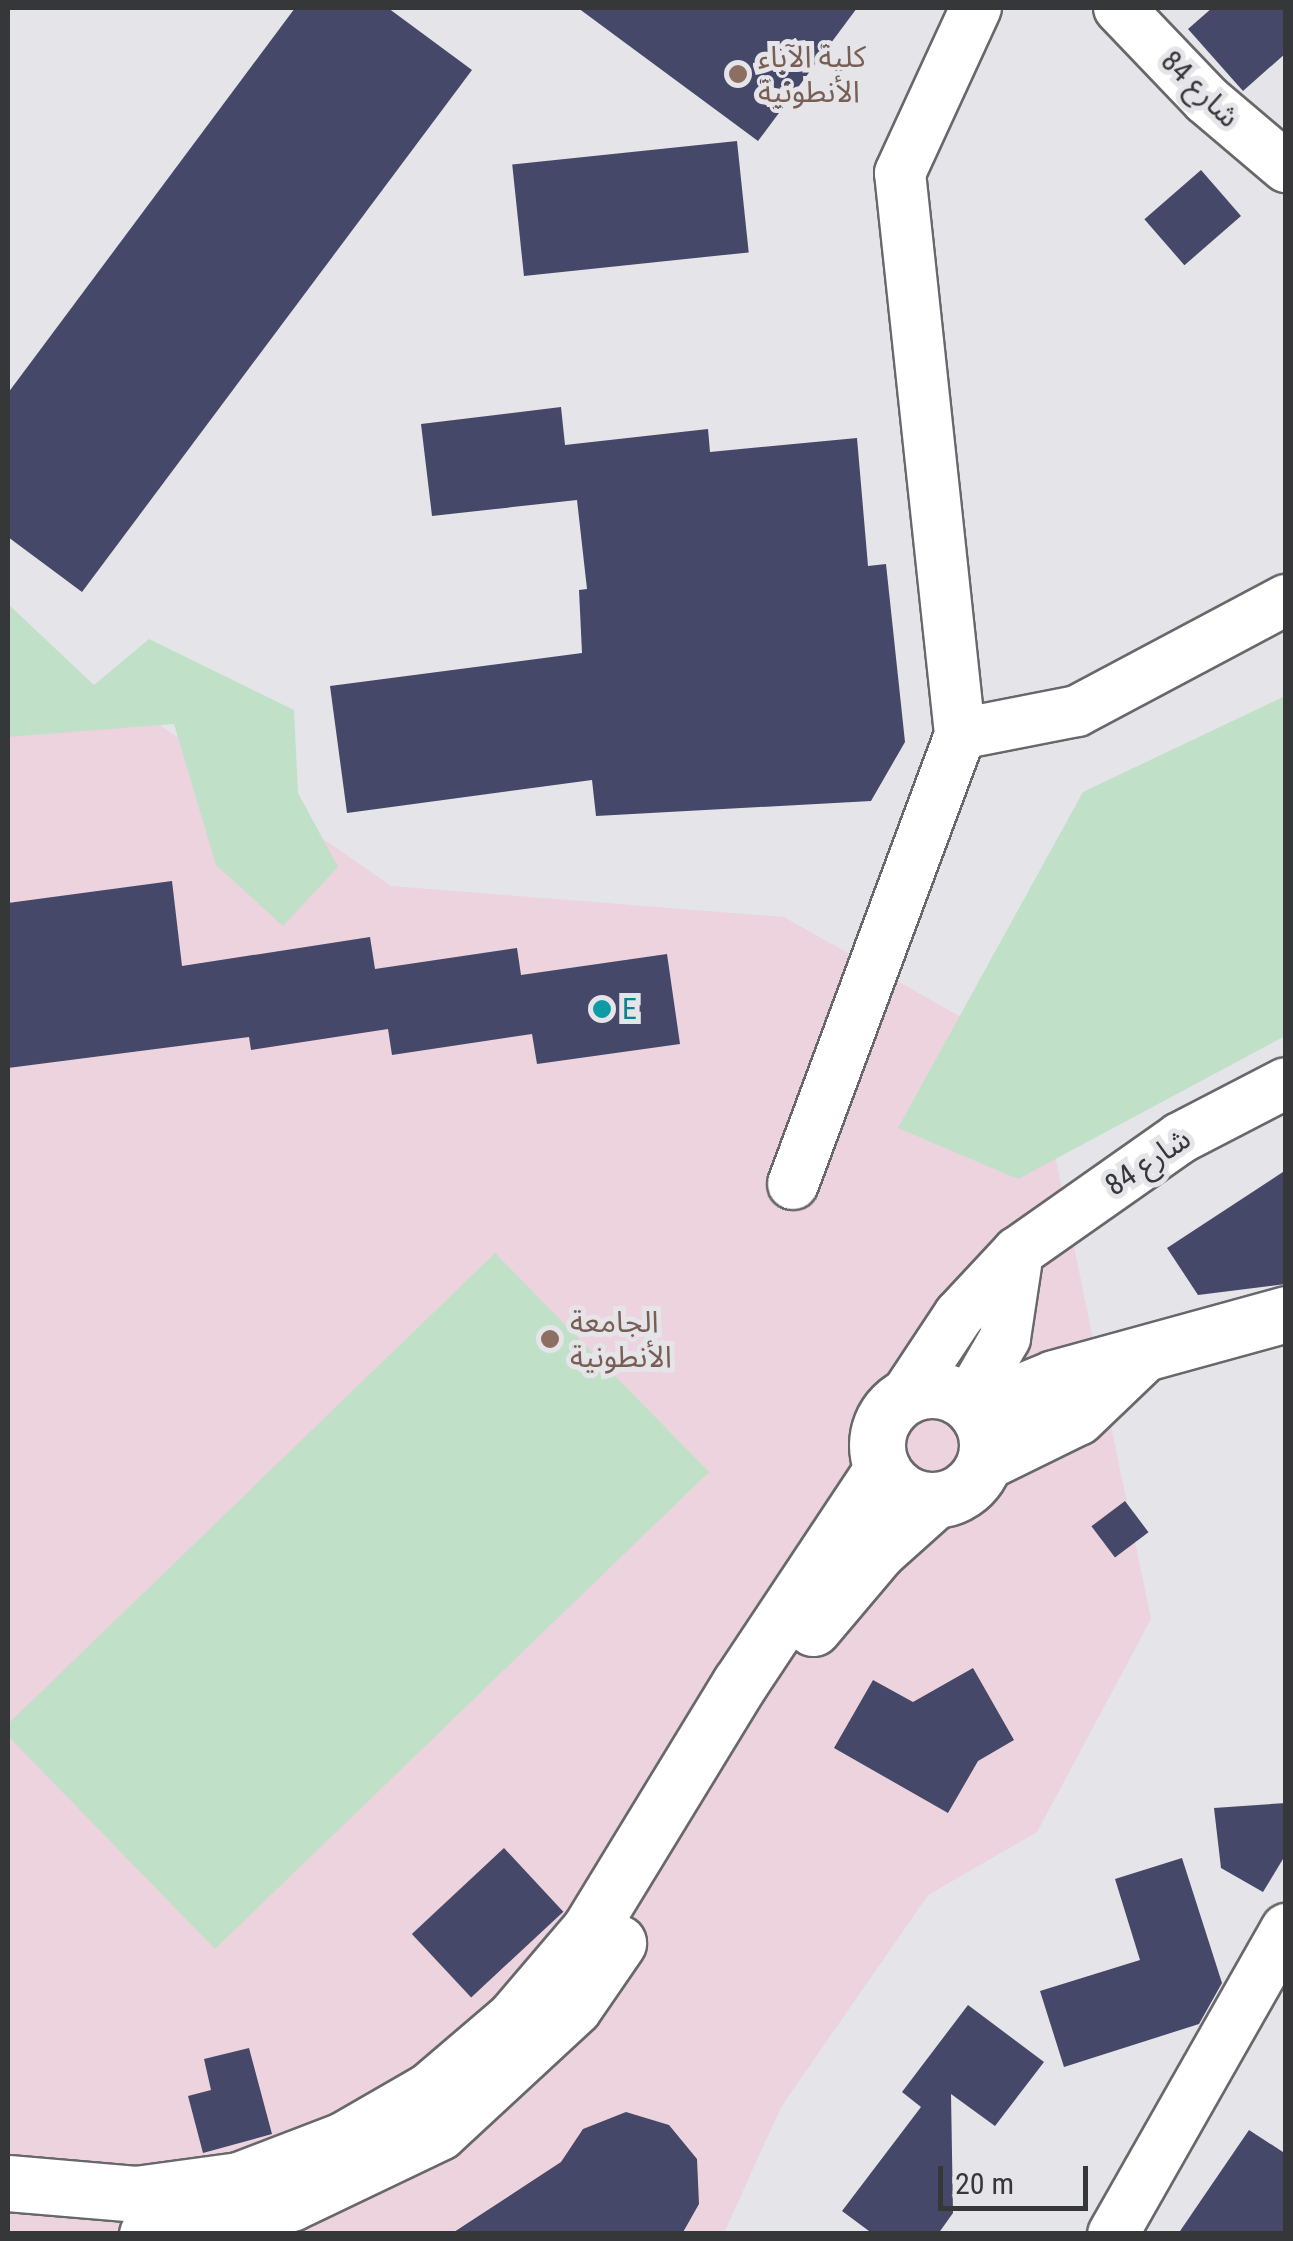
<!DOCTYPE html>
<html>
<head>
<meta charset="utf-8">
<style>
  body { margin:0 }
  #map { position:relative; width:1293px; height:2241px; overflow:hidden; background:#e4e4e9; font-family:"Roboto Condensed","Noto Sans Arabic",sans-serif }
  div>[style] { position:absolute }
  .education>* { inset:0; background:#ecd3dd }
  .green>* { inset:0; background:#c1e0c8 }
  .building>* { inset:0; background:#464869; transform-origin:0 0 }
  .roads { filter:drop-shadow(2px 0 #68686c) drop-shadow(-2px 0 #68686c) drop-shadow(0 2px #68686c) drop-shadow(0 -2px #68686c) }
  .street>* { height:50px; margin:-25px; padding:0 25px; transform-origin:25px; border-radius:25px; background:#fff }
  .secondary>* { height:55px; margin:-27.5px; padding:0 27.5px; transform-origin:27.5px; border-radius:27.5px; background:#fff }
  .secondary>.ring { margin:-27.5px; padding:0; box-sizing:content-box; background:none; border:55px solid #fff; border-radius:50% }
  .dots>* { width:28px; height:28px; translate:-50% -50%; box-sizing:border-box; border:5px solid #e4e4e9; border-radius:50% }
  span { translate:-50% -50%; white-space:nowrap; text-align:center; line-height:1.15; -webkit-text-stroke:10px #e4e4e9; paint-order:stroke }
  .education-label { font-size:30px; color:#785e54 }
  .left { translate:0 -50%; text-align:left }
  .street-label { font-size:30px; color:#363738 }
  .culture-label { font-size:30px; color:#0d838f }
  .frame { position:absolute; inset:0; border:10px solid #363738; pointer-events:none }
  .scale { position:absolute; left:938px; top:2166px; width:150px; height:45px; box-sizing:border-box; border:5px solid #363738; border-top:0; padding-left:12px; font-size:30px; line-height:35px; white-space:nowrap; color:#363738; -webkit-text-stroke:8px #e4e4e9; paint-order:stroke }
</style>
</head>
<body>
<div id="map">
  <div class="education">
    <i style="clip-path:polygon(8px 721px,154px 721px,391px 886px,784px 917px,1035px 1059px,1151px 1619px,1037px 1832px,928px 1895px,781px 2107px,724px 2233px,8px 2234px)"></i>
  </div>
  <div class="green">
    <i style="clip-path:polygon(8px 604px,94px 685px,149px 639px,294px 710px,298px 793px,338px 867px,283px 926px,216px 865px,174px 724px,8px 737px)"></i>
    <i style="clip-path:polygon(1285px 696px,1285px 1036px,1018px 1179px,898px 1128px,1083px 792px)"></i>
    <i style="clip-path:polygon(495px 1253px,709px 1472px,215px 1949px,8px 1736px,8px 1724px)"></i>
  </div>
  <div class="building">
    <i style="clip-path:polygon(295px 8px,388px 8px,472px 70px,82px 592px,8px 537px,8px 393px)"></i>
    <i style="clip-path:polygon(578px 8px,857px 8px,758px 141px)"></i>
    <i style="clip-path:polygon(1212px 8px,1286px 8px,1286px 53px,1243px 91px,1188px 29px)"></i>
    <i style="left:737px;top:141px;width:112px;height:226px;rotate:84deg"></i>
    <i style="left:1201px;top:170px;width:61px;height:75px;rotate:49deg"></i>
    <i style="clip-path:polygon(561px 407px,565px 445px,708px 429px,710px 452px,857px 438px,868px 566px,886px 564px,905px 742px,871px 801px,596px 816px,592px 780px,347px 813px,330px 686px,582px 653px,579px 590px,587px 589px,577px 500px,432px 516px,421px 424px)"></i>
    <i style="clip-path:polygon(172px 881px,182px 966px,370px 937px,375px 969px,517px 948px,521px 975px,667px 954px,680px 1044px,537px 1064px,532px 1034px,392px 1055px,388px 1029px,251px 1050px,249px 1037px,8px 1068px,8px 903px)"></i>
    <i style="clip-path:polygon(1286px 1170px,1286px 1284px,1198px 1295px,1167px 1248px)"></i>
    <i style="left:1125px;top:1501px;width:39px;height:42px;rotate:53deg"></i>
    <i style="clip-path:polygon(973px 1668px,1014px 1740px,978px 1761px,948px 1813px,834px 1748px,873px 1680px,913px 1702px)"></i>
    <i style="clip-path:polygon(1286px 1803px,1286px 1854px,1263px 1892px,1221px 1868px,1214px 1808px)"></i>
    <i style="left:504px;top:1848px;width:87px;height:126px;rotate:47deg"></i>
    <i style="clip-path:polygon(1182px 1858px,1222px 1983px,1199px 2024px,1064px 2067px,1040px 1991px,1140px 1960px,1115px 1879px)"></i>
    <i style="clip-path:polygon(968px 2005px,1044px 2062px,995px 2126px,951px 2094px,953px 2213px,938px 2234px,873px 2234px,842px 2211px,921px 2107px,902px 2092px)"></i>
    <i style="clip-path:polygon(249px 2048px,272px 2134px,203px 2153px,188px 2096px,211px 2090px,204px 2059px)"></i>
    <i style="clip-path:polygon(626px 2112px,669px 2125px,697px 2159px,699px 2204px,682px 2234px,451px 2234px,561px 2162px,583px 2129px)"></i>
    <i style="clip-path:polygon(1249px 2130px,1286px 2154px,1286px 2234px,1178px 2234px)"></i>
  </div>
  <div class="roads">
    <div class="street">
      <i style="left:1119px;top:8px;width:127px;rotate:46.3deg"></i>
      <i style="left:1207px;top:100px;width:104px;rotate:40.3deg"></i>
      <i style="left:960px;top:734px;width:119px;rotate:-11.1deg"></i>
      <i style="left:1077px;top:711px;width:237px;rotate:-28deg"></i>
      <i style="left:793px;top:1184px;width:480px;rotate:-69.6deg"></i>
      <i style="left:960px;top:734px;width:564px;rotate:-96.1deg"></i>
      <i style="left:900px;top:173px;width:182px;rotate:-65.3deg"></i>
      <i style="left:906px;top:1395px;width:96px;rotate:-56.5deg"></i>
      <i style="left:959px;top:1315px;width:86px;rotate:-46.9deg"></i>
      <i style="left:1018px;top:1252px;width:198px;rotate:-35.1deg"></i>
      <i style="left:1180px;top:1138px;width:119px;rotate:-27.4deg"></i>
      <i style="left:968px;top:1402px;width:74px;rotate:-60deg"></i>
      <i style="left:1005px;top:1338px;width:87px;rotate:-81.4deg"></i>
      <i style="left:1113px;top:2234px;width:351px;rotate:-60.4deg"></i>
    </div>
    <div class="secondary">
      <i class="ring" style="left:877px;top:1390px;width:55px;height:55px"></i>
      <i style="left:976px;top:1410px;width:84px;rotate:-22.3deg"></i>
      <i style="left:1054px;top:1378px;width:241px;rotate:-15.4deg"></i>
      <i style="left:985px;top:1462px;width:102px;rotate:-26.1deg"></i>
      <i style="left:1077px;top:1417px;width:91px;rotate:-43.7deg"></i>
      <i style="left:813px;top:1628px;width:101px;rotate:-49.8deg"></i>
      <i style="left:878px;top:1551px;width:76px;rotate:-41.8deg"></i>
      <i style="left:8px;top:2183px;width:128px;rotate:4.9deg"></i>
      <i style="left:136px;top:2194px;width:104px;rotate:-7.7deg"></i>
      <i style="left:239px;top:2180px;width:111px;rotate:-21deg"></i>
      <i style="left:343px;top:2140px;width:100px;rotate:-29.9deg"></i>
      <i style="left:430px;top:2090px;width:111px;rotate:-40.6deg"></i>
      <i style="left:514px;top:2018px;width:116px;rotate:-49.6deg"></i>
      <i style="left:589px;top:1930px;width:289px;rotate:-58.6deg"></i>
      <i style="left:740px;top:1683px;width:257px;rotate:-56.4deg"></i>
      <i style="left:147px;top:2234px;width:147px;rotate:-12.1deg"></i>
      <i style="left:291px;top:2203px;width:164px;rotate:-25.6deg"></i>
      <i style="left:439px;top:2132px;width:184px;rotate:-42.8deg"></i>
      <i style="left:574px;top:2007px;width:78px;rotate:-55.5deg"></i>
    </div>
  </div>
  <div class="dots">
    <i style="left:738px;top:74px;background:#8d6e63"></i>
    <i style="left:602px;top:1009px;background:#0f9aa8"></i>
    <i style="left:550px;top:1339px;background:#8d6e63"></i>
  </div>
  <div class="education-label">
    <span class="left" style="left:758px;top:74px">كلية الآباء<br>الأنطونية</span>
    <span class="left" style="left:570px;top:1339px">الجامعة<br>الأنطونية</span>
  </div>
  <div class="street-label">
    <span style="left:1200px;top:89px;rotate:44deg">شارع 84</span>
    <span style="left:1148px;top:1162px;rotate:-34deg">شارع 84</span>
  </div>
  <div class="culture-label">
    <span class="left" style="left:622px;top:1009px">E</span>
  </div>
  <div class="frame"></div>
  <div class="scale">20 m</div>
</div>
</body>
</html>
